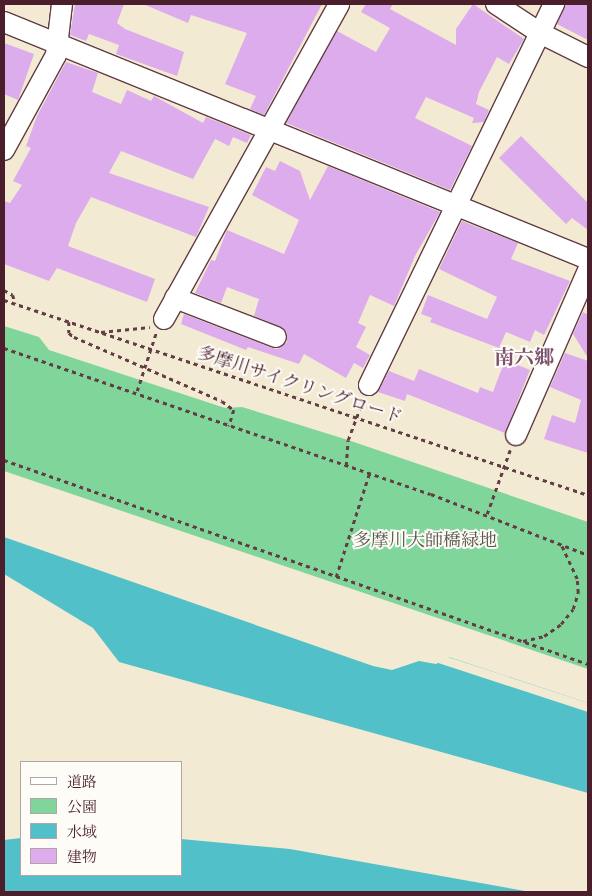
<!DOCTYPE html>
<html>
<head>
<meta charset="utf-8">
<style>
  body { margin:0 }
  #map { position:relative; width:592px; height:896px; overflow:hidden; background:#f3ead3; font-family:"Gentium Book Plus","Noto Serif JP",serif }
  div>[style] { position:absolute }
  .green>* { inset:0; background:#80d69a }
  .water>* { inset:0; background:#52c0c8 }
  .pier>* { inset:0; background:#f3ead3 }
  .building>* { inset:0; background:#ddacec }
  .path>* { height:2.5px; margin-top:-1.25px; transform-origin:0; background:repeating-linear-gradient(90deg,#633d44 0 4px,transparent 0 8px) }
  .roads { filter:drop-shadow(1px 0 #633d44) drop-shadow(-1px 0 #633d44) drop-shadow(0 1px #633d44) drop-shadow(0 -1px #633d44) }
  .minor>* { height:20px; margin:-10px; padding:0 10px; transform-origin:10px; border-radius:10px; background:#fff }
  span { translate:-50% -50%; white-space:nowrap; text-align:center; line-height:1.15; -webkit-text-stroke:4px #fdfcf7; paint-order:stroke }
  .street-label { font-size:18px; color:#4a1f2b }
  .park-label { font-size:18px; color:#5a564c }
  .quarter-label { font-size:20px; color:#7d506f; font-weight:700 }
  .frame { position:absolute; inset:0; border:5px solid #4a1f2b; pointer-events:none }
  .legend { position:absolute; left:20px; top:761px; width:162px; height:115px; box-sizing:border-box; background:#fdfcf7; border:1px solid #b5a4a5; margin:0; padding:6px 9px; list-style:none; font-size:15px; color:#4a1f2b }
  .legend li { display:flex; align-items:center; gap:10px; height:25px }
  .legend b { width:25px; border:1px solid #b5a4a5 }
</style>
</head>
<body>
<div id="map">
  <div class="green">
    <i style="clip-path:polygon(4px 326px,39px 337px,49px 350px,225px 408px,242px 407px,348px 440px,588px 522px,588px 669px,4px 471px)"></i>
  </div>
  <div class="water">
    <i style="clip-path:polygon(4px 537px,373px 666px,392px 670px,419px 661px,436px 664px,449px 657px,588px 703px,588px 793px,119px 662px,93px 628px,4px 574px)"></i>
    <i style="clip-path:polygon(21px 838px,21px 875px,181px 875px,181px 839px,290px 849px,531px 892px,4px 892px,4px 840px)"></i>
  </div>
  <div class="pier">
    <i style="clip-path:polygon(445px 656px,588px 703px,588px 712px,423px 658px,435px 661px)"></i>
  </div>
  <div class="building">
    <i style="clip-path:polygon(75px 4px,124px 4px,117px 23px,125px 29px,184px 52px,177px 76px,116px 54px,119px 45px,89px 34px,86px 41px,70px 35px)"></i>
    <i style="clip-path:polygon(143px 4px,322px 4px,264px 115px,250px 109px,256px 96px,225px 84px,247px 33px,191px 15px,188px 23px)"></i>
    <i style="clip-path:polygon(366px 4px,393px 4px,390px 9px,456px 45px,456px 29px,473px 4px,524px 39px,509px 64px,497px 57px,479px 92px,476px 104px,489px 110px,484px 122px,472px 123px,474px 118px,426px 97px,415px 118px,472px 146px,450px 190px,286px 123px,337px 31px,376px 52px,390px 28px,361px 12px)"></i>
    <i style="clip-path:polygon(566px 4px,588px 4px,588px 40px,557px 24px)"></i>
    <i style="clip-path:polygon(4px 43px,34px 54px,18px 100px,4px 94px)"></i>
    <i style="clip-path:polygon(66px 62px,98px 73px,92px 92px,121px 104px,127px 90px,151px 101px,154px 96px,203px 123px,206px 117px,251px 135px,247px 143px,233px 137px,229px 146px,215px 139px,193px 179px,121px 151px,109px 173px,209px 207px,196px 237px,91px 197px,76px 223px,68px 246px,155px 279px,147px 302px,57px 268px,49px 281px,4px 264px,4px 201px,10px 203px,22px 185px,13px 181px,31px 148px,26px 146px,37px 116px)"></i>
    <i style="clip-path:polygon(521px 136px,588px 203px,588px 230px,572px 218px,566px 224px,499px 158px)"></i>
    <i style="clip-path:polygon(280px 161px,300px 171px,310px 200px,328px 166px,440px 212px,415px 256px,394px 306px,370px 295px,358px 323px,366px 327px,356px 347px,370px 355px,363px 368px,354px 363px,346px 378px,304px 354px,299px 364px,248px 347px,246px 350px,181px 324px,184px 314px,272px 348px,278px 349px,287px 342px,285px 329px,254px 316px,259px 299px,227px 287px,221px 303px,195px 293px,211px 260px,215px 261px,227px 230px,284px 254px,299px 220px,252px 195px,266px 167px,275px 171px)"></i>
    <i style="clip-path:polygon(462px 221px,518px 243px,511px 259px,570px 281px,544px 335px,535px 330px,530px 342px,506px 332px,499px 348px,430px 322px,432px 318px,421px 314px,428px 295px,487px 319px,497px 297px,439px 269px)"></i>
    <i style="clip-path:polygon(583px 312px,588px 315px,588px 358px,573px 334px)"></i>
    <i style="clip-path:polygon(565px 353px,588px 361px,588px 453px,544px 439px,552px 415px,575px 423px,581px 400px,550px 387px)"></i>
    <i style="clip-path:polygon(505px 360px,530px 370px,505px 433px,407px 394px,405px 401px,378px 392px,389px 371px,414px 381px,419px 369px,478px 393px,480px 387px,493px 392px)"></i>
  </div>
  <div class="path">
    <i style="left:4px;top:290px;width:10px;rotate:29deg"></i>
    <i style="left:13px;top:295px;width:9px;rotate:77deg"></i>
    <i style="left:4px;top:300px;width:616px;rotate:18.46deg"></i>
    <i style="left:69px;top:322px;width:11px;rotate:90deg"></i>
    <i style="left:69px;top:333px;width:6px;rotate:39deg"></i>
    <i style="left:74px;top:337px;width:161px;rotate:23.4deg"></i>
    <i style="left:222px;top:401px;width:15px;rotate:37deg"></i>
    <i style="left:234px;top:410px;width:17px;rotate:107deg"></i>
    <i style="left:101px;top:332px;width:49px;rotate:-5.8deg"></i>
    <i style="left:4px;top:348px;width:451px;rotate:18.9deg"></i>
    <i style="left:431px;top:494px;width:168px;rotate:21.2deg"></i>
    <i style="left:137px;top:391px;width:61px;rotate:-71.9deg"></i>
    <i style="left:4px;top:460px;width:619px;rotate:19.26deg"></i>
    <i style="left:346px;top:466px;width:26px;rotate:-86deg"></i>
    <i style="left:348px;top:440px;width:43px;rotate:-69.4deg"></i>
    <i style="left:487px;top:514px;width:68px;rotate:-70.2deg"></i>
    <i style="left:336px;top:577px;width:108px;rotate:-72.2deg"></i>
    <i style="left:523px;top:641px;width:22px;rotate:-13deg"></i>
    <i style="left:544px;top:636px;width:21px;rotate:-35deg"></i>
    <i style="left:561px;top:624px;width:19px;rotate:-51deg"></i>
    <i style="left:573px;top:609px;width:17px;rotate:-73deg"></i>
    <i style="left:578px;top:593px;width:14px;rotate:-94deg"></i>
    <i style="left:577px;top:579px;width:38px;rotate:-115deg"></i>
  </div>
  <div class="roads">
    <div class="minor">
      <i style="left:496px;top:4px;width:53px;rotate:33.4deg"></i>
      <i style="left:540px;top:33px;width:54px;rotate:26.6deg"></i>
      <i style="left:4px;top:22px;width:630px;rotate:22.09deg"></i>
      <i style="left:4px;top:150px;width:108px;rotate:-61.3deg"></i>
      <i style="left:56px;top:55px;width:51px;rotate:-83.3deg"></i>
      <i style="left:175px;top:298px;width:108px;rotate:21.1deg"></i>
      <i style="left:164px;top:319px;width:360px;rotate:-60.9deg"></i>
      <i style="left:369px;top:385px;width:424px;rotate:-64.1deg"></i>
      <i style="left:516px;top:435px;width:180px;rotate:-66.4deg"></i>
    </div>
  </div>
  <div class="street-label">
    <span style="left:300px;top:385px;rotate:18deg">多摩川サイクリングロード</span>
  </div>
  <div class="park-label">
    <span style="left:425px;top:540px">多摩川大師橋緑地</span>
  </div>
  <div class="quarter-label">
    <span style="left:524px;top:356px">南六郷</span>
  </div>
  <div class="frame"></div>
  <ul class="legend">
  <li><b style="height:6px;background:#fff"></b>道路</li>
  <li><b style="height:14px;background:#80d69a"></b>公園</li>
  <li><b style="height:14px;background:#52c0c8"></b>水域</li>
  <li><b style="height:14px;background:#ddacec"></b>建物</li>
  </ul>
</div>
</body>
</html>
